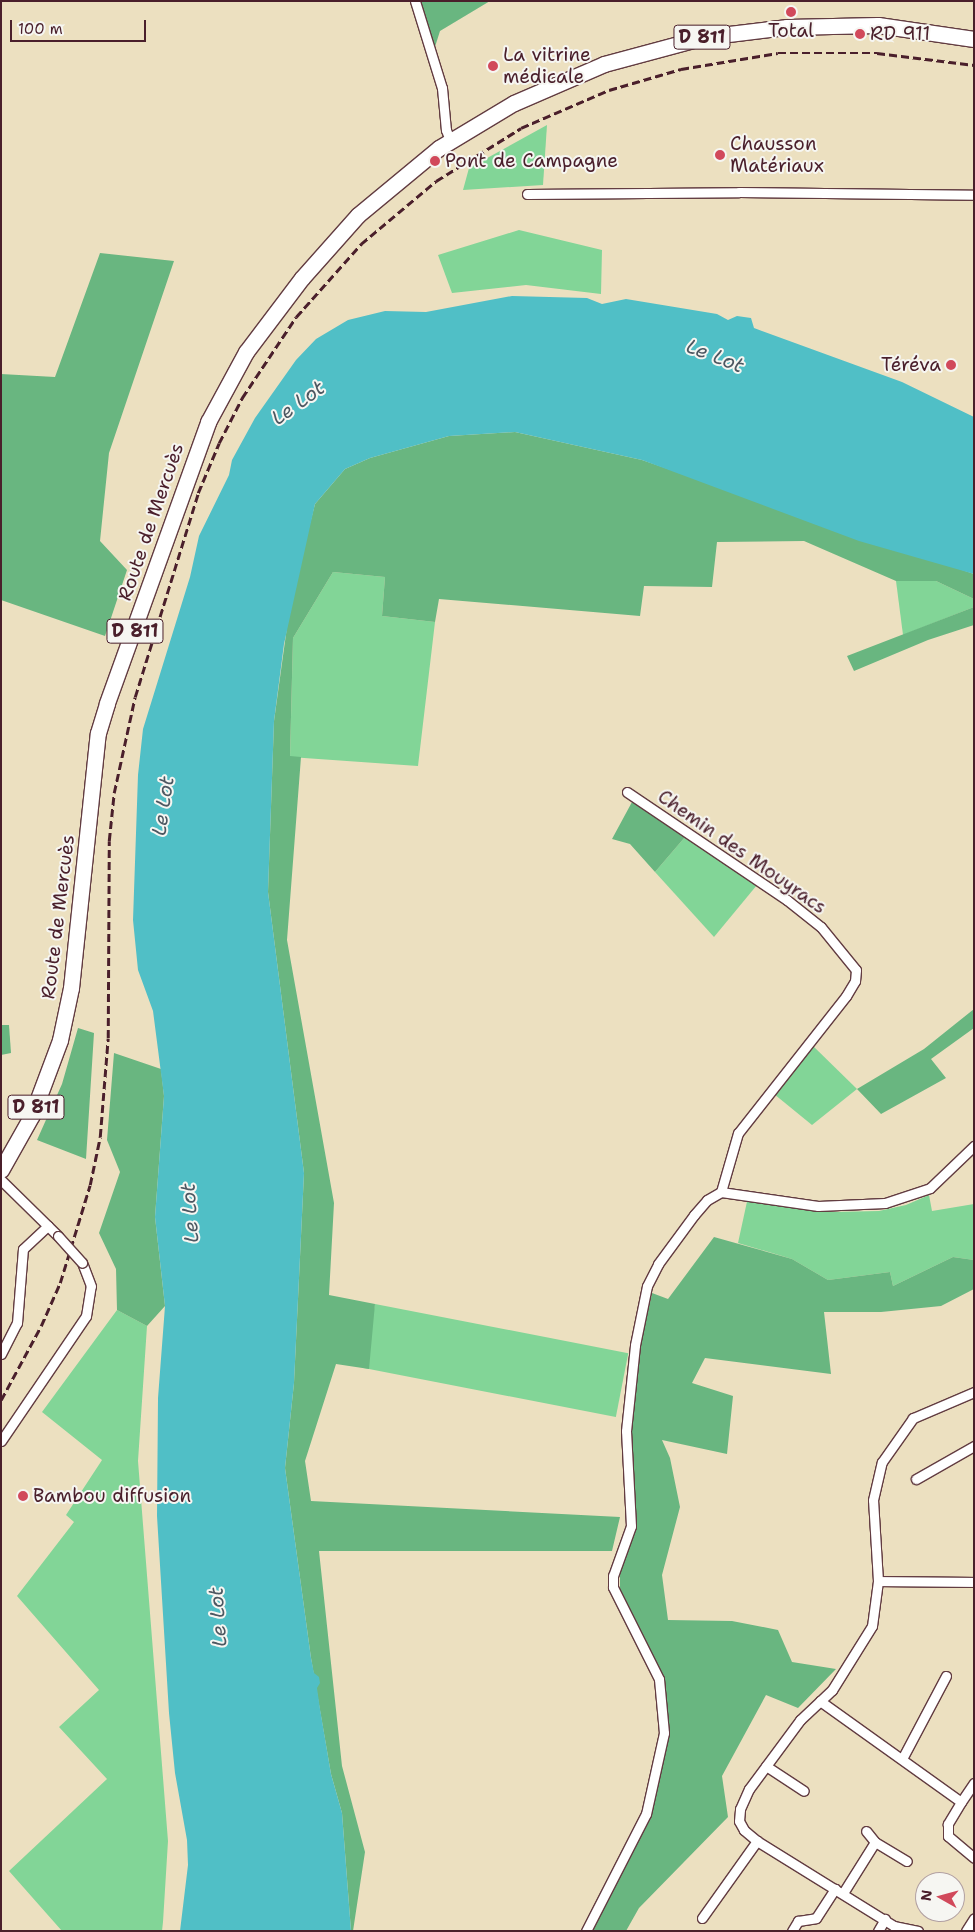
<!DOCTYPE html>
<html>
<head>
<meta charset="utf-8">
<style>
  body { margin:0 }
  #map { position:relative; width:975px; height:1932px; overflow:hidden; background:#ece0c0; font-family:"Shantell Sans",sans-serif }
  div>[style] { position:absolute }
  .green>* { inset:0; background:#82d597; transform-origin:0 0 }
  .forest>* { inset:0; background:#69b680 }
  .water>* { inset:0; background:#50bfc6 }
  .roads { filter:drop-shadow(1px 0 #623c41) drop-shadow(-1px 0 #623c41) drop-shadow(0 1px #623c41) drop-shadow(0 -1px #623c41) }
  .street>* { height:9px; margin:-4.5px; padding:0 4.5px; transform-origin:4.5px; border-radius:4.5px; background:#fff }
  .primary>* { height:15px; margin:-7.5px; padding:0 7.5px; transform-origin:7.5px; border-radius:7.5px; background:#fff }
  .rail>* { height:2.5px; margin-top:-1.25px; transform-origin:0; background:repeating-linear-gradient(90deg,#4a1f2b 0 8px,transparent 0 12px) }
  .bridges { filter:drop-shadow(1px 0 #623c41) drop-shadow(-1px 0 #623c41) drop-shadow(0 1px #623c41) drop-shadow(0 -1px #623c41) }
  .street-bridge>* { height:9px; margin:-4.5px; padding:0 4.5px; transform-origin:4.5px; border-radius:4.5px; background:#fff }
  .dots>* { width:14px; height:14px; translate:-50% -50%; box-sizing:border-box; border:2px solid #f6f6f2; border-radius:50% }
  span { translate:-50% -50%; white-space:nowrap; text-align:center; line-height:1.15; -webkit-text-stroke:4px #f6f6f2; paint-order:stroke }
  .shield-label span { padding:1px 4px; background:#f6f6f2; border:1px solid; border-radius:4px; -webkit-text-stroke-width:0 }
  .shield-label { font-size:18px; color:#4a1f2b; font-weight:700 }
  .poi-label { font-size:19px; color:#4a1f2b }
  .left { translate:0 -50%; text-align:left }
  .right { translate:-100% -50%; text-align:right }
  .street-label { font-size:19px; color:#4a1f2b }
  .water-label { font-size:20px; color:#4c5761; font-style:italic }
  .frame { position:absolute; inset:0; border:2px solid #4a1f2b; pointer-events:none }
  .north { position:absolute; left:915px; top:1872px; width:50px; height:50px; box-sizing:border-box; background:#f6f6f2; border:1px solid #b1a0a2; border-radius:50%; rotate:277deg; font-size:14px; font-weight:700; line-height:20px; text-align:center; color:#4a1f2b }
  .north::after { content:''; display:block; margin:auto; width:18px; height:22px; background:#d1495b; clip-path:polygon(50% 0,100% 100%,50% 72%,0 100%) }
  .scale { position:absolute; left:10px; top:20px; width:136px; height:22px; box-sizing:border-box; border:2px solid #4a1f2b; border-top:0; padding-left:6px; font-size:15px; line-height:18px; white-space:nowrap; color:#4a1f2b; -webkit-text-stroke:4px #f6f6f2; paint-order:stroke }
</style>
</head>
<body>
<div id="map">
  <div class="green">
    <i style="clip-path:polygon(547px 125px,543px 185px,463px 190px,469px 168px)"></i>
    <i style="clip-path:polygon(519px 230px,602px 250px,601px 294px,526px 285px,452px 293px,438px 255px)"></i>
    <i style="clip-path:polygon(333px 572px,385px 577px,382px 616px,435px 622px,418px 766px,290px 757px,293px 638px)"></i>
    <i style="clip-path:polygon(896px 581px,936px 581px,974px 599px,974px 607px,903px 635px)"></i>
    <i style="clip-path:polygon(685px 837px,757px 885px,714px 937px,655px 872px)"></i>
    <i style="clip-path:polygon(811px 1044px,857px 1089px,812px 1125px,774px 1094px)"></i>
    <i style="clip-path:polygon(929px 1195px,932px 1211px,974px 1204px,974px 1260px,953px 1257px,893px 1286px,890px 1272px,828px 1280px,792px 1259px,738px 1243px,748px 1197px,832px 1212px,879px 1211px,906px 1205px)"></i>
    <i style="left:375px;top:1304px;width:258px;height:65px;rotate:11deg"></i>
    <i style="clip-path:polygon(117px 1310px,147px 1326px,138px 1461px,168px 1841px,163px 1922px,162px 1931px,62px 1931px,9px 1871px,107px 1779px,59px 1727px,99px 1690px,17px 1596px,74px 1522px,66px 1515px,102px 1460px,42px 1412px)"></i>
  </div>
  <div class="forest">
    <i style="clip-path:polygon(421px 1px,490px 1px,440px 31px,434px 50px)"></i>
    <i style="clip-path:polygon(100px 253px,174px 261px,109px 453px,100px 541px,127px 570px,105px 636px,1px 600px,1px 374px,55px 377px)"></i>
    <i style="clip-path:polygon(515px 432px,642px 460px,974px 574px,974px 599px,936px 581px,896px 581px,804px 541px,717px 542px,712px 587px,644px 586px,640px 616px,439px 599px,435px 622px,382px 616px,385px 577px,333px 572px,293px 638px,290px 756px,301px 757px,287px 940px,334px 1203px,329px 1295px,375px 1304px,369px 1369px,336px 1364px,305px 1461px,311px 1501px,620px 1517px,612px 1551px,319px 1551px,342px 1766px,365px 1852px,353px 1931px,351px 1931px,342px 1813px,331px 1774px,311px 1658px,285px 1468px,294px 1383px,304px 1173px,268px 892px,274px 721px,291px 598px,315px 504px,345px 469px,370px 458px,449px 436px)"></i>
    <i style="clip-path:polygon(974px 607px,974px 625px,928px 640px,854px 671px,847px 656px)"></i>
    <i style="clip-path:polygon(632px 802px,685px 837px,655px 872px,630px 844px,612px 839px)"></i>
    <i style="clip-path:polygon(974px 1009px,974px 1028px,931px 1059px,946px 1078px,881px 1114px,857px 1089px,924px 1049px)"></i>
    <i style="clip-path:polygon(1px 1025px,9px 1025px,11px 1053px,1px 1055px)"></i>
    <i style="clip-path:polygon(78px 1028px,94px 1033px,86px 1159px,37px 1140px,62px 1084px)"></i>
    <i style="clip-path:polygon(114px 1053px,161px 1069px,164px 1096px,155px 1217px,165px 1306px,147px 1326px,117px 1310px,116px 1269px,99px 1233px,120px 1172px,107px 1140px)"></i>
    <i style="clip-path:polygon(714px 1237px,792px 1259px,828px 1280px,890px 1272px,893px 1286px,953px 1257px,974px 1260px,974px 1289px,941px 1306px,881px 1312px,824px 1312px,831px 1374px,705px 1358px,692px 1383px,733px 1396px,727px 1454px,662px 1440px,670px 1458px,680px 1507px,662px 1575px,668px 1620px,732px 1621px,778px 1630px,792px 1662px,836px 1669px,798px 1708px,766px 1695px,722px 1776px,728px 1817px,639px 1908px,626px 1931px,592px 1931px,651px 1816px,668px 1726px,662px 1673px,620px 1589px,620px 1572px,637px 1527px,630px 1433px,640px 1348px,652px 1293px,668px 1299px)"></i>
  </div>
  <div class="water">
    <i style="clip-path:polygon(512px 296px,587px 298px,602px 304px,626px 299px,717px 314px,728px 320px,737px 316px,751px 318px,754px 328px,902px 382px,974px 417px,974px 574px,859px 541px,642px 460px,515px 432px,449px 436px,370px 458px,345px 469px,315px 504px,284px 644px,274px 721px,268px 892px,304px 1173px,294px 1383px,285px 1468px,311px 1658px,314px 1673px,319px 1677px,320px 1683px,317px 1688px,320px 1709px,331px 1774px,342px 1813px,351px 1931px,180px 1931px,188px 1865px,187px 1840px,175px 1773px,169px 1713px,157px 1516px,158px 1398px,165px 1306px,155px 1217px,164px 1096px,153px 1011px,138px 970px,133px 920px,138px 775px,143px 729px,190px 577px,199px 536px,229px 475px,232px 460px,255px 418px,296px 360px,316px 339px,348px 320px,385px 311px,426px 312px)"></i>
  </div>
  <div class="roads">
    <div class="street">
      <i style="left:415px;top:1px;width:91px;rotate:72.8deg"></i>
      <i style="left:442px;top:88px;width:42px;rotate:84.6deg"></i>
      <i style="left:446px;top:130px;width:11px;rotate:68deg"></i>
      <i style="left:527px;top:194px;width:212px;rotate:-0.5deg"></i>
      <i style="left:739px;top:192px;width:235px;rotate:0.7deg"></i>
      <i style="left:627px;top:792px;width:193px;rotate:34deg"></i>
      <i style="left:787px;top:900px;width:43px;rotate:38.5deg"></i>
      <i style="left:821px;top:927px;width:55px;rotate:50.9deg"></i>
      <i style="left:856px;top:970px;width:11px;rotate:95deg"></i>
      <i style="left:855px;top:981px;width:17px;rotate:121deg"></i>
      <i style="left:846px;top:996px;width:174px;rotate:128.2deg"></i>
      <i style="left:738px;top:1133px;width:61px;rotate:106.1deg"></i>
      <i style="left:1px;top:1180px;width:80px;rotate:44.5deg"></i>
      <i style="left:721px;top:1192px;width:98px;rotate:8.2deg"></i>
      <i style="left:818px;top:1206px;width:67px;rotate:-2.6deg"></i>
      <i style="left:885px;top:1203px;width:47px;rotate:-18.4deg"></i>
      <i style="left:930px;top:1188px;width:61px;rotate:-43.7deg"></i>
      <i style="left:1px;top:1354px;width:35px;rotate:-63deg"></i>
      <i style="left:17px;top:1323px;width:74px;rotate:-85.4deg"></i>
      <i style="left:23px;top:1249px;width:34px;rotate:-43deg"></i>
      <i style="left:1px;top:1441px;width:151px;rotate:-55.8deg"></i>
      <i style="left:86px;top:1316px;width:30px;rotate:-81deg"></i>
      <i style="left:91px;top:1286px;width:25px;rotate:-111deg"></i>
      <i style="left:916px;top:1479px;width:67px;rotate:-29.6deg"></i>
      <i style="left:878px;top:1581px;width:96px;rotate:0.6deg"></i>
      <i style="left:820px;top:1701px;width:173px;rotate:35.6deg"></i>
      <i style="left:961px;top:1802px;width:26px;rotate:121deg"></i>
      <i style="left:948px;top:1824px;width:12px;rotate:90deg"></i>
      <i style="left:948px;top:1836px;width:34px;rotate:40deg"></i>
      <i style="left:902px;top:1759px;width:94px;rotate:-62.1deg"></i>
      <i style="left:766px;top:1766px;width:45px;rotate:33.3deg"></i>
      <i style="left:961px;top:1802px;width:23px;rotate:-56deg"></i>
      <i style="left:875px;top:1842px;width:37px;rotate:31deg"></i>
      <i style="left:843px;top:1893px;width:60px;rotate:-57.9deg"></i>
      <i style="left:875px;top:1842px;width:14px;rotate:-129deg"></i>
      <i style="left:702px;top:1918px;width:95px;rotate:-54.5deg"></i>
      <i style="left:586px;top:1931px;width:131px;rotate:-62.9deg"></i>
      <i style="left:646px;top:1814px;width:83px;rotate:-77.5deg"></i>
      <i style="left:664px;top:1733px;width:54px;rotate:-95.3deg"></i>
      <i style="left:659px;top:1679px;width:103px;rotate:-116.6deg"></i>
      <i style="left:613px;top:1587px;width:11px;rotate:-90deg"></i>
      <i style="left:613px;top:1576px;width:53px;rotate:-70.2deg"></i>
      <i style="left:631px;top:1526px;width:95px;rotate:-93deg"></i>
      <i style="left:626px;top:1431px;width:86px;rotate:-84deg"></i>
      <i style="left:635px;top:1345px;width:60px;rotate:-78.5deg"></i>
      <i style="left:647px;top:1286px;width:25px;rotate:-63deg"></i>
      <i style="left:658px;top:1264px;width:61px;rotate:-53.7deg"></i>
      <i style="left:694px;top:1215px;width:20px;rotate:-49deg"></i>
      <i style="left:707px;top:1200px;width:16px;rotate:-30deg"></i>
      <i style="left:792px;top:1931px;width:12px;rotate:-59deg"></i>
      <i style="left:798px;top:1921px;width:18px;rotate:-9deg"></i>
      <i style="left:816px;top:1918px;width:35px;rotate:-57deg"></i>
      <i style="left:878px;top:1931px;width:14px;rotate:-60deg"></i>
      <i style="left:918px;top:1931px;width:25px;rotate:-168deg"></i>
      <i style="left:894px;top:1926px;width:161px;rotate:-148.2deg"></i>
      <i style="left:757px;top:1841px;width:17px;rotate:-140deg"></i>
      <i style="left:744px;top:1830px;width:10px;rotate:-119deg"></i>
      <i style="left:739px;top:1821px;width:12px;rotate:-85deg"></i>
      <i style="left:740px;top:1809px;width:22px;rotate:-66deg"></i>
      <i style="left:749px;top:1789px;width:86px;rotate:-53.5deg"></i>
      <i style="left:800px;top:1720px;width:44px;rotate:-43.2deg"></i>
      <i style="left:832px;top:1690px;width:75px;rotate:-58deg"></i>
      <i style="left:872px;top:1626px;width:45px;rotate:-82.4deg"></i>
      <i style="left:878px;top:1581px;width:81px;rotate:-93.5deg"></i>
      <i style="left:873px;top:1500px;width:39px;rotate:-77deg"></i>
      <i style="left:882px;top:1462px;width:54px;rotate:-54.8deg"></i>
      <i style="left:913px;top:1418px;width:66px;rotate:-23.1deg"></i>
      <i style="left:966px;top:1931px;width:15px;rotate:-58deg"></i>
    </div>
    <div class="primary">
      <i style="left:1px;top:1170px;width:63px;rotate:-60.6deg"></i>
      <i style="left:32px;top:1115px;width:80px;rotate:-69.5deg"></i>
      <i style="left:60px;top:1040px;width:53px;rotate:-78.1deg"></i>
      <i style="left:71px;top:988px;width:256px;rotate:-84deg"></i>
      <i style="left:98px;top:733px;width:31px;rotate:-73deg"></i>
      <i style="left:107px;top:703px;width:299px;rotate:-70.2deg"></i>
      <i style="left:208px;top:422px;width:80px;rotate:-61.5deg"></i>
      <i style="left:246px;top:352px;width:93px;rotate:-52.9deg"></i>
      <i style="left:302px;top:278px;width:84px;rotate:-48.4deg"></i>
      <i style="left:358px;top:215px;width:105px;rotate:-39.6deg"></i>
      <i style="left:439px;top:148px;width:87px;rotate:-31deg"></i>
      <i style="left:514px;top:103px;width:98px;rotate:-23.4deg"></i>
      <i style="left:604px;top:64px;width:104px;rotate:-15.1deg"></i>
      <i style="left:704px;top:37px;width:84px;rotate:-6.9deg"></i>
      <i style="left:787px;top:27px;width:91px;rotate:-1.3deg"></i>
      <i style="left:878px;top:25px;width:97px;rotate:8.3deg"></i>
    </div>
  </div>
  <div class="rail">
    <i style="left:1px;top:1400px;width:84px;rotate:-61.6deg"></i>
    <i style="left:41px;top:1326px;width:47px;rotate:-66.2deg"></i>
    <i style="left:60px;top:1283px;width:102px;rotate:-73deg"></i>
    <i style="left:90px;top:1185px;width:49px;rotate:-78.2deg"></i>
    <i style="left:100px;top:1137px;width:99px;rotate:-85.4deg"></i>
    <i style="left:108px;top:1038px;width:197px;rotate:-89.7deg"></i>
    <i style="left:109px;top:841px;width:48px;rotate:-84.1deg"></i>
    <i style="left:114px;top:793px;width:98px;rotate:-77.7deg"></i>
    <i style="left:135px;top:697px;width:214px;rotate:-72.8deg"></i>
    <i style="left:198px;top:493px;width:54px;rotate:-67.2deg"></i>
    <i style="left:219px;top:443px;width:51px;rotate:-62.9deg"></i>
    <i style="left:242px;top:398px;width:97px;rotate:-56.3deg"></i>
    <i style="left:296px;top:317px;width:98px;rotate:-48.3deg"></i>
    <i style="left:361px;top:244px;width:98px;rotate:-40deg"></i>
    <i style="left:436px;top:181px;width:100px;rotate:-31.9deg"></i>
    <i style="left:521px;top:128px;width:96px;rotate:-23.4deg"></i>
    <i style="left:609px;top:90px;width:75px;rotate:-16.3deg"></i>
    <i style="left:681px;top:69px;width:98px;rotate:-9.4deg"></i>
    <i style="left:778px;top:53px;width:99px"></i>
    <i style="left:877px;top:53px;width:98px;rotate:7.1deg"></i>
  </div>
  <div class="bridges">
    <div class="street-bridge">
      <i style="left:58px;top:1236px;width:36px;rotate:48deg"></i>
    </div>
  </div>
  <div class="dots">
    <i style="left:791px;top:12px;background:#d1495b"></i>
    <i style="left:860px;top:34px;background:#d1495b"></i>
    <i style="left:493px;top:66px;background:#d1495b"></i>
    <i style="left:720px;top:155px;background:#d1495b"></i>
    <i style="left:435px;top:161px;background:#d1495b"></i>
    <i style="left:951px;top:365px;background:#d1495b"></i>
    <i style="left:23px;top:1496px;background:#d1495b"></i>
  </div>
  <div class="shield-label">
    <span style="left:702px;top:37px">D 811</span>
    <span style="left:135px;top:631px">D 811</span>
    <span style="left:36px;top:1107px">D 811</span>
  </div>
  <div class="poi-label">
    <span style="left:791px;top:31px">Total</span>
    <span class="left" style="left:870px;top:34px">RD 911</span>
    <span class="left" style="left:503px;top:66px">La vitrine<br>médicale</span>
    <span class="left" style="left:730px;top:155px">Chausson<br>Matériaux</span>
    <span class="left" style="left:445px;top:161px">Pont de Campagne</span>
    <span class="right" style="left:941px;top:365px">Téréva</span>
    <span class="left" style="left:33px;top:1496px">Bambou diffusion</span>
  </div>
  <div class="street-label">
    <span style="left:151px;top:522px;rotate:-71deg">Route de Mercuès</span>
    <span style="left:742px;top:852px;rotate:35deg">Chemin des Mouyracs</span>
    <span style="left:58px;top:917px;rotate:-83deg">Route de Mercuès</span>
  </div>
  <div class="water-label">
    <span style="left:715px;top:356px;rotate:21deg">Le Lot</span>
    <span style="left:298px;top:403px;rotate:-36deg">Le Lot</span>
    <span style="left:163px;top:806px;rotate:-82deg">Le Lot</span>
    <span style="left:190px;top:1213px;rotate:-94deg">Le Lot</span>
    <span style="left:218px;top:1617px;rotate:-94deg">Le Lot</span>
  </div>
  <div class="frame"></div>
  <div class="north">N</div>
  <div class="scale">100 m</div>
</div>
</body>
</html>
